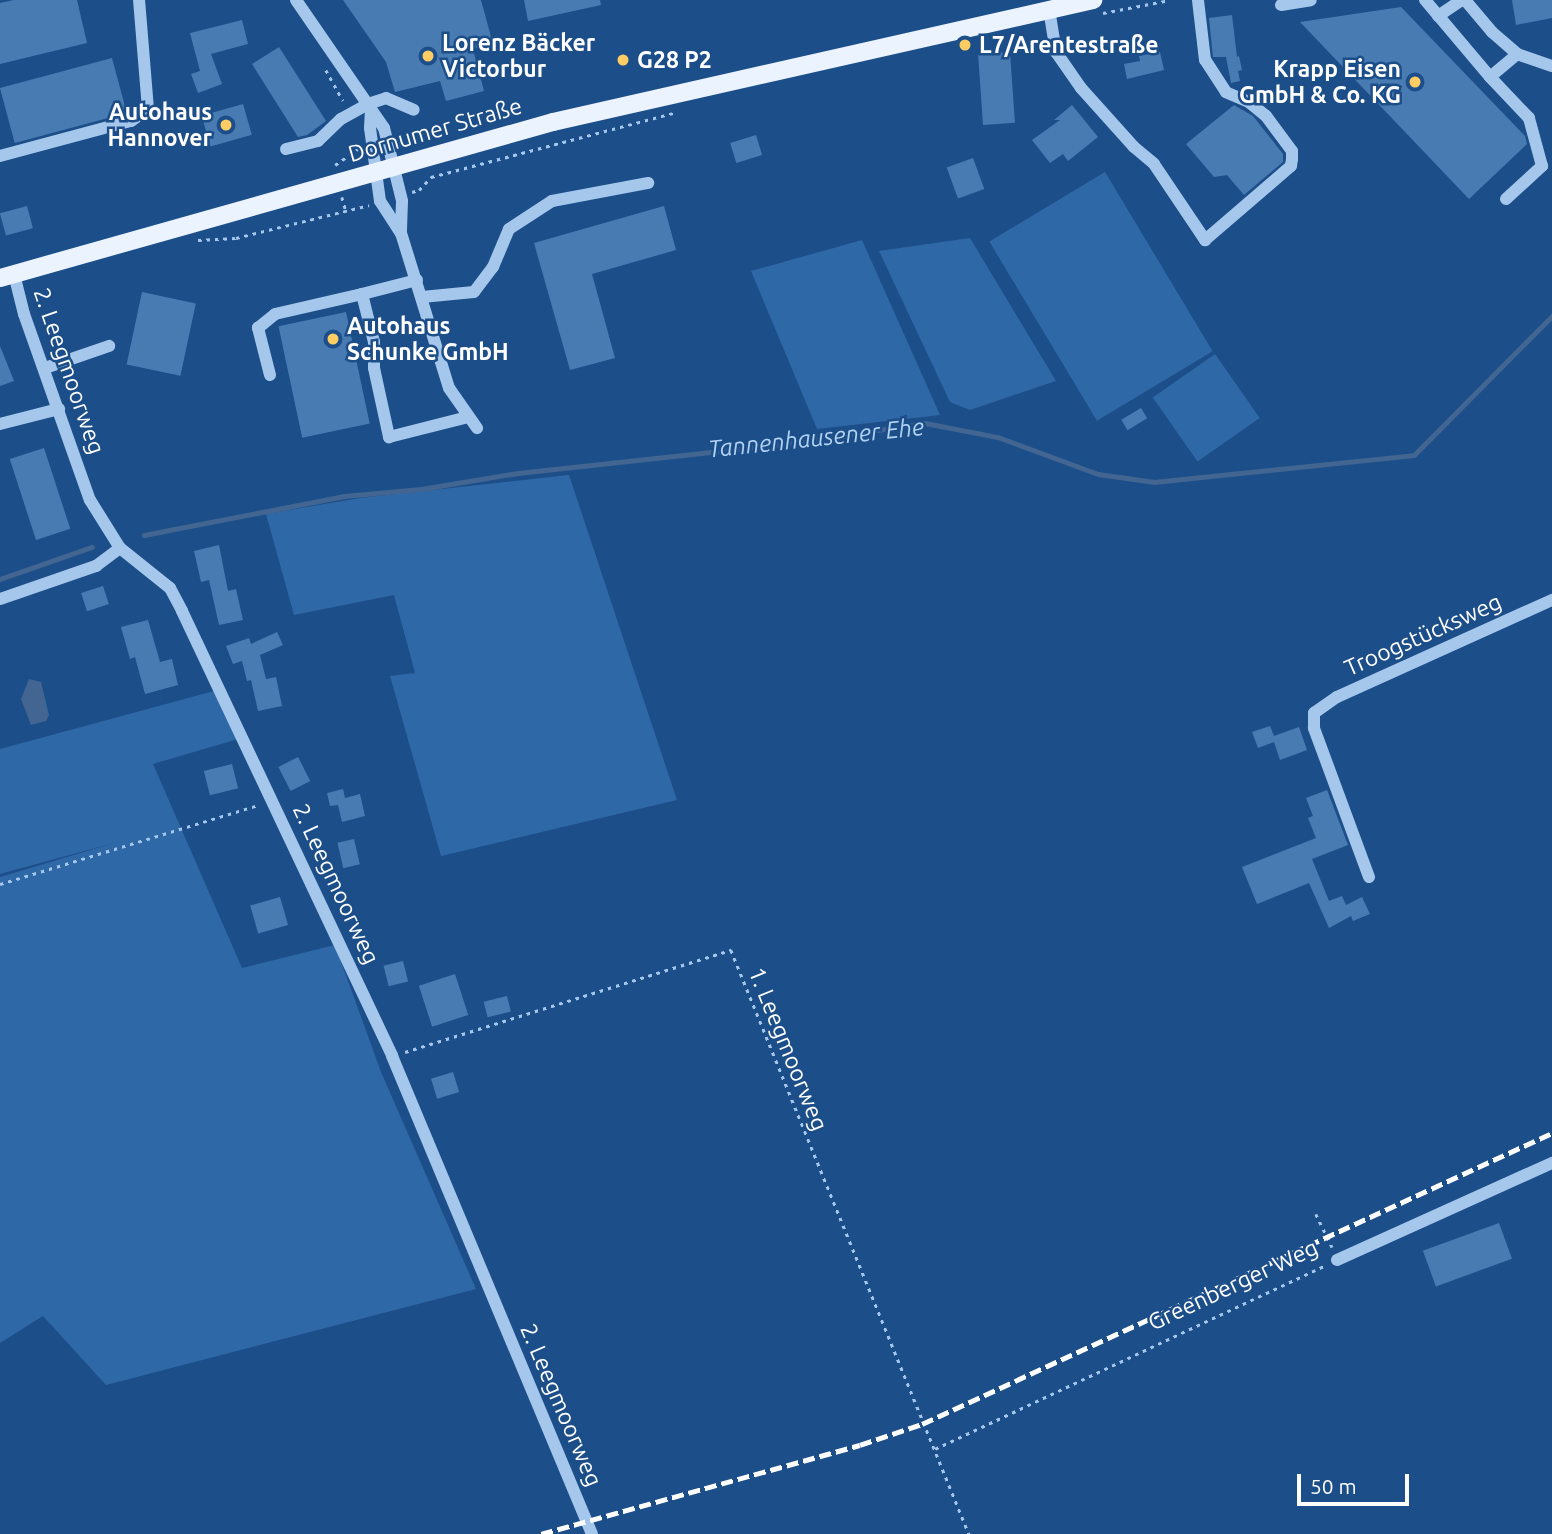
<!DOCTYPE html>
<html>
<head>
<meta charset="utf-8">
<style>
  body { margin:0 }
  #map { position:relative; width:1552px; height:1534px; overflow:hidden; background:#1c4e89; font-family:Ubuntu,sans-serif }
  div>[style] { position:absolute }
  .green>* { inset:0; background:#2f68a6; transform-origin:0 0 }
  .water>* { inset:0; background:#426691 }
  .stream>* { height:4.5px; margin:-2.25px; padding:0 2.25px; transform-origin:2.25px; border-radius:2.25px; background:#426691 }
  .building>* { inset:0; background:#497bb3; transform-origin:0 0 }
  .path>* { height:2.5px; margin-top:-1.25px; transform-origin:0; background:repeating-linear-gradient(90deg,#a5c7ec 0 3.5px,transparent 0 8.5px) }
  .minor>* { height:12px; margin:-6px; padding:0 6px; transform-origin:6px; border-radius:6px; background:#a5c7ec }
  .major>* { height:18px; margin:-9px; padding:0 9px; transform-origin:9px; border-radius:9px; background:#ebf3ff }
  .rail>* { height:4.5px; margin-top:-2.25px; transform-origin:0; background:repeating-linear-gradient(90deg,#fff 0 12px,transparent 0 17px) }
  .dots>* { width:19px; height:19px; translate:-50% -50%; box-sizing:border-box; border:4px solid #1c4e89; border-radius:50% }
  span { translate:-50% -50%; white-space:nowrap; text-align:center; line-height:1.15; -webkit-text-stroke:5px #1c4e89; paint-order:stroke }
  .poi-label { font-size:23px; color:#fff; font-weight:700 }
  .left { translate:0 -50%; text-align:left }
  .right { translate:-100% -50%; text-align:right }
  .street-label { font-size:23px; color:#fff }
  .water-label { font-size:24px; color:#b1d1f3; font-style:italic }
  .scale { position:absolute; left:1297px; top:1474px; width:112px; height:32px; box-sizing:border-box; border:4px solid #fff; border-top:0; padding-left:9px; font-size:21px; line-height:24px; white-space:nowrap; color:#fff; -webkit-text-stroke:5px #1c4e89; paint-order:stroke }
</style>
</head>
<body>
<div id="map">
  <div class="green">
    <i style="left:1105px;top:172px;width:209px;height:135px;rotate:59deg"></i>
    <i style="clip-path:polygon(970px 238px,1056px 381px,970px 410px,950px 402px,879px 251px)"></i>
    <i style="clip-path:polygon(862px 240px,940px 415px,817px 429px,751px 271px)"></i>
    <i style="left:1215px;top:354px;width:78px;height:76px;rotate:55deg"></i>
    <i style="clip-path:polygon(569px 475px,677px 800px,441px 856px,390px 676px,415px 673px,394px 595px,294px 615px,266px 514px,360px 498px)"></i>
    <i style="clip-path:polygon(214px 691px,238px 739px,153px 764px,242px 968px,335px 945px,381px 1072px,476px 1289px,106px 1385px,43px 1316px,0 1343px,0 877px,114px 843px,0 874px,0 749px)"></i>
  </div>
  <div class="water">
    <i style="clip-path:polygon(29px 679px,41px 682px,49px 715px,46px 721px,31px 725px,21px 699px)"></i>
  </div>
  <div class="stream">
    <i style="left:144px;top:535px;width:204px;rotate:-11deg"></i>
    <i style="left:344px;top:496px;width:77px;rotate:-5.2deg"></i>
    <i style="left:421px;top:489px;width:98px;rotate:-9.4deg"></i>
    <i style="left:518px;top:473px;width:251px;rotate:-6.2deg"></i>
    <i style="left:768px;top:446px;width:159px;rotate:-8.3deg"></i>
    <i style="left:925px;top:423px;width:74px;rotate:10.9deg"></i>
    <i style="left:998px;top:437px;width:107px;rotate:20.3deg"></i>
    <i style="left:1098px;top:474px;width:57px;rotate:8.1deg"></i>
    <i style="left:1154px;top:482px;width:261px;rotate:-5.9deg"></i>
    <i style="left:1414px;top:455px;width:196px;rotate:-45.2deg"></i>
    <i style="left:0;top:579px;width:97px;rotate:-19.2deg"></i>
  </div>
  <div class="building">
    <i style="clip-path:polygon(14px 0,77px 0,87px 43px,0 64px,0 3px)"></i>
    <i style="clip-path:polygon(343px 0,481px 0,493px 44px,473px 49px,484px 91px,446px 101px,440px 81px,395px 92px,386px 62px)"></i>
    <i style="clip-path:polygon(524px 0,600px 0,601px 5px,528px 21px)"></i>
    <i style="clip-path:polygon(1512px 0,1552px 0,1552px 18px,1516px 25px)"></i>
    <i style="clip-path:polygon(1401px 7px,1525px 136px,1527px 144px,1469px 199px,1300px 22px)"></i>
    <i style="clip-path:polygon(1232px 15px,1237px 57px,1239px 56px,1242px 70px,1238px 71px,1240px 81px,1231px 83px,1226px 57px,1213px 57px,1209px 18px)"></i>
    <i style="clip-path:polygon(242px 20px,248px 44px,211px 54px,222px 84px,198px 93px,191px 74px,200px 71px,190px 33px)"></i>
    <i style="clip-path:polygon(279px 47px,326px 121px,307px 135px,298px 137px,252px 64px)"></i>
    <i style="left:1010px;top:52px;width:71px;height:32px;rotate:86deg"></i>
    <i style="clip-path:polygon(1160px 52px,1164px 70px,1127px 79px,1124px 64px,1140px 61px,1139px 56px)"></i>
    <i style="left:112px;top:58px;width:57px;height:116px;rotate:75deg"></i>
    <i style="left:243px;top:104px;width:32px;height:43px;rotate:74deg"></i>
    <i style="clip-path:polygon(1072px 105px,1098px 137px,1068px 161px,1063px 154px,1050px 163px,1032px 140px,1060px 120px,1054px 120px)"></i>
    <i style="clip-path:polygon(1234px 105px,1253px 116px,1283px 154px,1283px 162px,1244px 195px,1227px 175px,1214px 177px,1186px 144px)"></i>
    <i style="left:756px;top:135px;width:21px;height:27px;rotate:73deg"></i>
    <i style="left:973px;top:158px;width:33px;height:28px;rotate:70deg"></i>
    <i style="left:27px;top:206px;width:23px;height:28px;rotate:75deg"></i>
    <i style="clip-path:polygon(664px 206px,676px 250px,592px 274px,615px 358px,570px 370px,534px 243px)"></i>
    <i style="left:142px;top:292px;width:55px;height:74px;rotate:12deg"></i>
    <i style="left:346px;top:312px;width:114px;height:69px;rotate:78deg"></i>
    <i style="clip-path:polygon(0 346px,14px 381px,0 386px)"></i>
    <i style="left:1141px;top:408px;width:12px;height:23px;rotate:59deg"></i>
    <i style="left:44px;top:448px;width:85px;height:36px;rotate:72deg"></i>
    <i style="clip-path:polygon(219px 545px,228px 591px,236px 589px,243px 620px,219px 625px,209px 580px,201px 582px,194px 551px)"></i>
    <i style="left:103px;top:586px;width:19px;height:23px;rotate:72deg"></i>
    <i style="clip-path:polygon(148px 620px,160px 662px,172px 659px,178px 685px,145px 694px,135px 657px,130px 659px,121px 627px)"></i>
    <i style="clip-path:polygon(277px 632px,283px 645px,260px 655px,266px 679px,276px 677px,282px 706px,258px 711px,251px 680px,247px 681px,242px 661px,233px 664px,226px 646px,249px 638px,251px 644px)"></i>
    <i style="clip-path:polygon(1270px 726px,1274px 736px,1299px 727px,1307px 750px,1280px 760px,1274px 742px,1258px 748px,1252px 732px)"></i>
    <i style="left:298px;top:757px;width:27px;height:22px;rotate:63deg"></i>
    <i style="left:232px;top:764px;width:25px;height:29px;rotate:76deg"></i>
    <i style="clip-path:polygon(343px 789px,345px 798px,360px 794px,365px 816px,342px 822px,338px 805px,330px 806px,327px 793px)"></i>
    <i style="clip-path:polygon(1327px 790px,1348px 845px,1312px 859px,1329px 901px,1342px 896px,1346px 905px,1362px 897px,1370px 914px,1353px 921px,1351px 916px,1329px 928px,1309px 883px,1257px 904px,1242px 867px,1316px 838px,1308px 818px,1313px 816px,1306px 798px)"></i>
    <i style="left:354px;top:839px;width:26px;height:17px;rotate:77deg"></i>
    <i style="left:280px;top:897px;width:29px;height:31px;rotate:74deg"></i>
    <i style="left:403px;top:961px;width:21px;height:20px;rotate:76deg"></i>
    <i style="left:455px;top:974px;width:43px;height:38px;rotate:72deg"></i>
    <i style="left:507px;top:996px;width:16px;height:24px;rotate:76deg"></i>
    <i style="left:453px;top:1072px;width:21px;height:23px;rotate:73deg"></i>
    <i style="left:1499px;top:1223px;width:38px;height:81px;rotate:70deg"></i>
  </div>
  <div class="path">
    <i style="left:1103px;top:13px;width:68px;rotate:-11deg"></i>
    <i style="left:326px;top:70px;width:35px;rotate:61deg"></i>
    <i style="left:335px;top:165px;width:28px;rotate:-35deg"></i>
    <i style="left:412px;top:192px;width:7px;rotate:-16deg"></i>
    <i style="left:419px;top:190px;width:18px;rotate:-47deg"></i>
    <i style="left:431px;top:177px;width:251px;rotate:-14.8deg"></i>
    <i style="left:342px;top:197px;width:15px;rotate:74deg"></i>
    <i style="left:198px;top:240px;width:38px;rotate:-3deg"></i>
    <i style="left:236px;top:238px;width:137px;rotate:-13.9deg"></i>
    <i style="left:0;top:884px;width:270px;rotate:-17deg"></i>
    <i style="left:405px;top:1052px;width:342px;rotate:-17.4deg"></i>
    <i style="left:731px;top:950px;width:631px;rotate:67.83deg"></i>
    <i style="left:1316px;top:1214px;width:37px;rotate:64deg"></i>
    <i style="left:935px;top:1449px;width:430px;rotate:-25.2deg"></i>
  </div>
  <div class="minor">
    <i style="left:296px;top:0;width:155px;rotate:55.5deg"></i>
    <i style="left:384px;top:128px;width:75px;rotate:76.1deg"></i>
    <i style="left:402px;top:201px;width:32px;rotate:92deg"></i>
    <i style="left:1425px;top:0;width:101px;rotate:49.8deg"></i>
    <i style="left:1465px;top:0;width:42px;rotate:49.8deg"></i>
    <i style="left:1492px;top:32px;width:33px;rotate:41deg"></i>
    <i style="left:1517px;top:54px;width:37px;rotate:19deg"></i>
    <i style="left:1281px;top:5px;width:30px;rotate:-9deg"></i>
    <i style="left:1049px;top:9px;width:44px;rotate:80.8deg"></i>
    <i style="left:1056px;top:52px;width:44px;rotate:55.2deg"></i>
    <i style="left:1081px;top:88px;width:79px;rotate:48.1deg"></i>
    <i style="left:1134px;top:147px;width:26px;rotate:40deg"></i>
    <i style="left:1154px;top:164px;width:92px;rotate:56.1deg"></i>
    <i style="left:1205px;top:240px;width:113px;rotate:-40.7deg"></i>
    <i style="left:1291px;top:166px;width:7px;rotate:-82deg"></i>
    <i style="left:1292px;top:159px;width:8px;rotate:-90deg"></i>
    <i style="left:1292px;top:151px;width:44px;rotate:-126.6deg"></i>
    <i style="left:1266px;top:116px;width:22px;rotate:-141deg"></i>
    <i style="left:1249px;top:102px;width:25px;rotate:-157deg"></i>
    <i style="left:1226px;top:92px;width:38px;rotate:-123deg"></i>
    <i style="left:1205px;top:60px;width:60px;rotate:-96.7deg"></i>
    <i style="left:1438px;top:16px;width:29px;rotate:-34deg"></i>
    <i style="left:371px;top:109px;width:19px;rotate:93deg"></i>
    <i style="left:370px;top:128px;width:74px;rotate:82.2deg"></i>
    <i style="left:380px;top:201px;width:38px;rotate:57deg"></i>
    <i style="left:401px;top:233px;width:162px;rotate:72.8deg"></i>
    <i style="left:449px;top:388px;width:49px;rotate:55deg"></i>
    <i style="left:286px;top:149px;width:33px;rotate:-14deg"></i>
    <i style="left:318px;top:141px;width:32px;rotate:-44deg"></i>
    <i style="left:341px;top:119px;width:31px;rotate:-29deg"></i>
    <i style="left:368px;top:104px;width:19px;rotate:-18deg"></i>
    <i style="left:386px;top:98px;width:30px;rotate:23deg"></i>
    <i style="left:0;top:156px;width:136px;rotate:-15deg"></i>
    <i style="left:131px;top:121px;width:21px;rotate:-35deg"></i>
    <i style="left:148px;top:109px;width:109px;rotate:-94.7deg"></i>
    <i style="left:1506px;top:199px;width:49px;rotate:-42.5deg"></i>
    <i style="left:1542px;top:166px;width:50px;rotate:-105.2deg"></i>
    <i style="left:1529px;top:118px;width:57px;rotate:-133.6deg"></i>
    <i style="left:1490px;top:77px;width:35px;rotate:-40deg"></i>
    <i style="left:14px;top:274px;width:41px;rotate:76deg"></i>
    <i style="left:24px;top:314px;width:197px;rotate:70.5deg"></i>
    <i style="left:90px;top:500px;width:57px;rotate:58deg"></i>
    <i style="left:120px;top:548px;width:64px;rotate:38.7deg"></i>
    <i style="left:170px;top:588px;width:26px;rotate:62deg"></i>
    <i style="left:182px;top:611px;width:492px;rotate:64.7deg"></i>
    <i style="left:392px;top:1056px;width:518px;rotate:67.3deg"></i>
    <i style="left:417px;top:280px;width:57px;rotate:165.7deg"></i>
    <i style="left:362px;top:294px;width:49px;rotate:76deg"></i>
    <i style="left:374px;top:342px;width:26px;rotate:90deg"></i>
    <i style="left:374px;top:368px;width:71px;rotate:77.7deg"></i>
    <i style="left:389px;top:437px;width:81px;rotate:-14.2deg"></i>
    <i style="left:422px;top:297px;width:52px;rotate:-5.5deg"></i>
    <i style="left:474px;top:292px;width:31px;rotate:-53deg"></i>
    <i style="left:493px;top:267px;width:41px;rotate:-67.2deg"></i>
    <i style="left:509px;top:229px;width:51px;rotate:-33.1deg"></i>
    <i style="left:552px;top:201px;width:98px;rotate:-10.6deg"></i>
    <i style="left:45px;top:368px;width:68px;rotate:-19deg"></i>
    <i style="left:270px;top:375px;width:49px;rotate:-104.3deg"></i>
    <i style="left:258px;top:328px;width:22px;rotate:-39deg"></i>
    <i style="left:275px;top:314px;width:89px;rotate:-12.9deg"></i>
    <i style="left:0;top:424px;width:61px;rotate:-14.3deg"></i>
    <i style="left:0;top:599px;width:102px;rotate:-19deg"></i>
    <i style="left:96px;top:566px;width:30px;rotate:-37deg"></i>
    <i style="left:1369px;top:877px;width:159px;rotate:-110.3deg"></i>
    <i style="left:1314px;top:728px;width:15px;rotate:-90deg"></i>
    <i style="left:1314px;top:713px;width:28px;rotate:-35deg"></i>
    <i style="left:1337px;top:697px;width:236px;rotate:-24.3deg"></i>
    <i style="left:1337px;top:1260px;width:236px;rotate:-24.3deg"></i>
  </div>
  <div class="major">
    <i style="left:0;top:278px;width:575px;rotate:-15.75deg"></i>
    <i style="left:553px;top:122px;width:554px;rotate:-12.73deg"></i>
  </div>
  <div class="rail">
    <i style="left:541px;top:1534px;width:331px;rotate:-15.6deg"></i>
    <i style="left:860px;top:1445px;width:65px;rotate:-18.7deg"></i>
    <i style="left:922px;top:1424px;width:694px;rotate:-24.79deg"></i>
  </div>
  <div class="dots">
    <i style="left:965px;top:45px;background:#fdcd63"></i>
    <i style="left:428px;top:56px;background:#fdcd63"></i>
    <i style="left:623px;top:60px;background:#fdcd63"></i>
    <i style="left:1415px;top:82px;background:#fdcd63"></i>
    <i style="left:226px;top:125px;background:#fdcd63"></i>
    <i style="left:333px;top:339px;background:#fdcd63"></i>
  </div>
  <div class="poi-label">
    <span class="left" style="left:442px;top:56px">Lorenz Bäcker<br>Victorbur</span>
    <span class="left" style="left:979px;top:45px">L7/Arentestraße</span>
    <span class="left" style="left:637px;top:60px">G28 P2</span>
    <span class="right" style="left:1401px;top:82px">Krapp Eisen<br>GmbH &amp; Co. KG</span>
    <span class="right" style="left:212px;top:125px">Autohaus<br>Hannover</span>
    <span class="left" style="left:347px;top:339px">Autohaus<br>Schunke GmbH</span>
  </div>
  <div class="street-label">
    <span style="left:435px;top:130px;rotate:-16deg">Dornumer Straße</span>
    <span style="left:69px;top:371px;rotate:71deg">2. Leegmoorweg</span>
    <span style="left:1423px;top:635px;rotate:-24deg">Troogstücksweg</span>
    <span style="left:336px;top:884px;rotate:65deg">2. Leegmoorweg</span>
    <span style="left:788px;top:1049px;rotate:68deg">1. Leegmoorweg</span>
    <span style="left:1233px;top:1285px;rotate:-25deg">Greenberger Weg</span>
    <span style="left:561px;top:1405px;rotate:67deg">2. Leegmoorweg</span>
  </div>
  <div class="water-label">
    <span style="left:816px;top:438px;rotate:-6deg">Tannenhausener Ehe</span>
  </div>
  <div class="scale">50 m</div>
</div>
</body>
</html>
